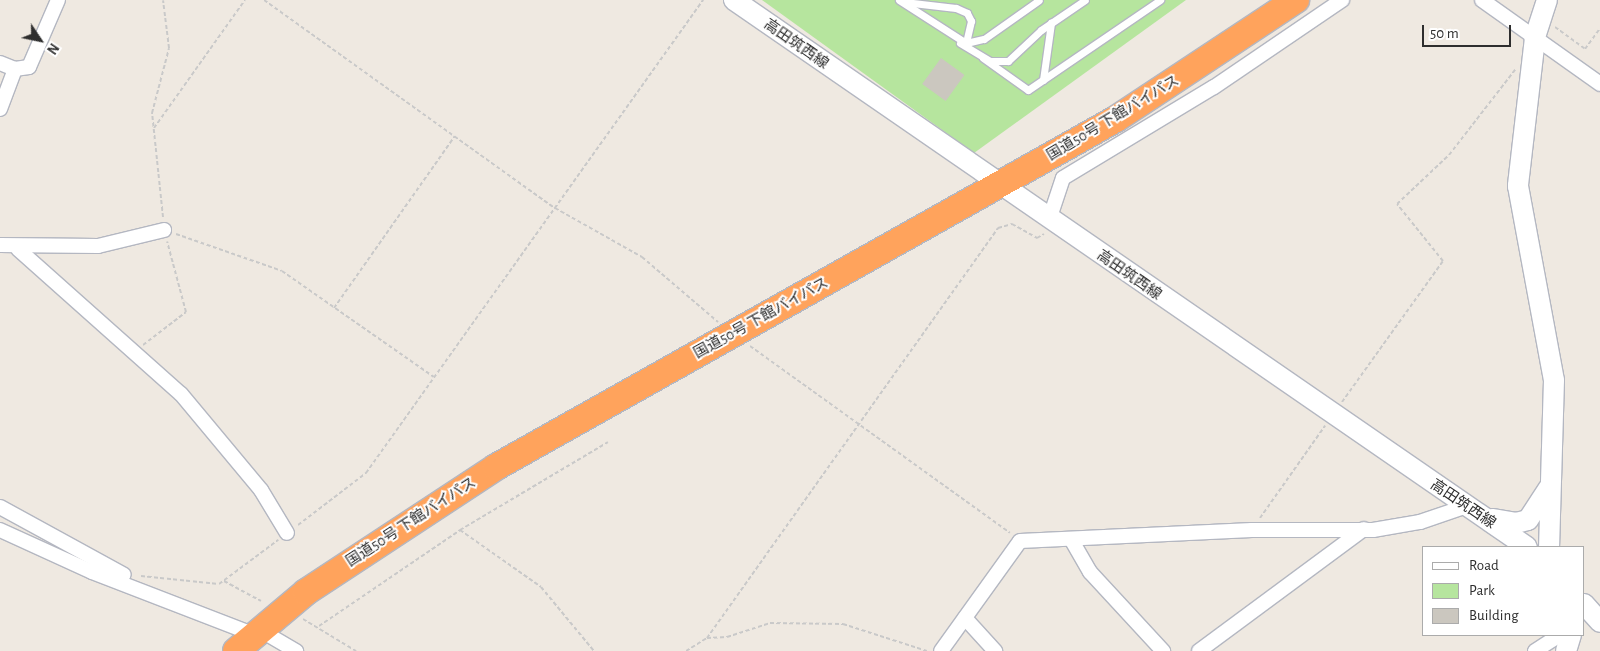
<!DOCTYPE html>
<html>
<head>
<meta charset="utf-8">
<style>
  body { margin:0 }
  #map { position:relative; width:1600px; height:651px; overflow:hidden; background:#efe9e1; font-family:"Alegreya Sans","Noto Sans JP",sans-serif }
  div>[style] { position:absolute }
  .green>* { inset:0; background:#b6e59e }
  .building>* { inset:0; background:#cbc7bf; transform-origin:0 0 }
  .path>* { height:2px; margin-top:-1px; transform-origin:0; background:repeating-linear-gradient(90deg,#c9c9c9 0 4px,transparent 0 6.5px) }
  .roads { filter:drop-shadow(1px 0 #b4b7c1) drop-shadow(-1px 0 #b4b7c1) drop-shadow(0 1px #b4b7c1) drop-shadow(0 -1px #b4b7c1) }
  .lane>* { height:7px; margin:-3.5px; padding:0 3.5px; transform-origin:3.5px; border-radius:3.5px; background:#fff }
  .street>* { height:14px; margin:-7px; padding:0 7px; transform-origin:7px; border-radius:7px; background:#fff }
  .secondary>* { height:20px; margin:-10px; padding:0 10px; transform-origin:10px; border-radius:10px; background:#fff }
  .highway>* { height:26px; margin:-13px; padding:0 13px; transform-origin:13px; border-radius:13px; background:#ffa35c }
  span { translate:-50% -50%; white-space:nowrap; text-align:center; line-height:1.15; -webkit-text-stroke:4px #fff; paint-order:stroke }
  .street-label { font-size:15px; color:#2e2e2e }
  .legend { position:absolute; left:1422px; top:546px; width:162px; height:90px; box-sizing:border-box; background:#fff; border:1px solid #ababab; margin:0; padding:6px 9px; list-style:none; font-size:15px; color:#2e2e2e }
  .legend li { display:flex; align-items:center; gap:10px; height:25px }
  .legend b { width:25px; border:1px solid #ababab }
  .north { position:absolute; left:15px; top:15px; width:50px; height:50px; -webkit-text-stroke:4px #fff; paint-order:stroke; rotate:124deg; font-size:14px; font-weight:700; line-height:20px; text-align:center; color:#2e2e2e }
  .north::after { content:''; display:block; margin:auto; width:18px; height:22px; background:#2e2e2e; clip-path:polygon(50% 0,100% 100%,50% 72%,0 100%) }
  .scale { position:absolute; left:1422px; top:25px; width:89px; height:22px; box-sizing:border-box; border:2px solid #2e2e2e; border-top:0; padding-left:6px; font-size:15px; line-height:18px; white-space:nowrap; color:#2e2e2e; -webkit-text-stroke:4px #fff; paint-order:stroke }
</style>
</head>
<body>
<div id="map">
  <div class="green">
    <i style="clip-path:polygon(762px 0,1186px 0,974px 153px)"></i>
  </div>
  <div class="building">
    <i style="left:941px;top:58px;width:29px;height:32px;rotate:36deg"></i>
  </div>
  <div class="path">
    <i style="left:264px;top:0;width:358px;rotate:35.6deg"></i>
    <i style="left:555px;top:208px;width:100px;rotate:29.4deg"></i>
    <i style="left:642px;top:257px;width:100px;rotate:40.5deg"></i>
    <i style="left:1555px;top:27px;width:37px;rotate:36deg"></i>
    <i style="left:1585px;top:49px;width:26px;rotate:-54deg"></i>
    <i style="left:154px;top:128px;width:157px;rotate:-54.6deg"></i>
    <i style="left:163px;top:217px;width:105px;rotate:-96deg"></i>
    <i style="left:152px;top:113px;width:67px;rotate:-75.3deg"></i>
    <i style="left:169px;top:48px;width:48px;rotate:-97.1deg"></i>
    <i style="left:176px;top:234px;width:112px;rotate:19.2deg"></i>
    <i style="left:282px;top:271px;width:185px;rotate:34.9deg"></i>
    <i style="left:334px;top:308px;width:210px;rotate:-54.9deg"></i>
    <i style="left:143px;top:345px;width:54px;rotate:-37.5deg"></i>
    <i style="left:186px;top:312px;width:73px;rotate:-105deg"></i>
    <i style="left:750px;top:346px;width:320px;rotate:35.7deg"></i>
    <i style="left:1342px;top:402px;width:173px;rotate:-54.4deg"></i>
    <i style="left:1443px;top:261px;width:73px;rotate:-128.9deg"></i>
    <i style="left:1397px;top:204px;width:71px;rotate:-43.3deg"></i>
    <i style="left:1449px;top:155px;width:108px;rotate:-52.2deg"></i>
    <i style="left:1260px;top:518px;width:113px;rotate:-54.8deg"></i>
    <i style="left:298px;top:525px;width:86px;rotate:-37.4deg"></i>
    <i style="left:366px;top:473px;width:581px;rotate:-54.53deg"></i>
    <i style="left:460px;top:530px;width:99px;rotate:35.1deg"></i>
    <i style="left:541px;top:587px;width:83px;rotate:50.4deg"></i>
    <i style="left:141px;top:576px;width:78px;rotate:5.9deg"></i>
    <i style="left:219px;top:584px;width:74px;rotate:-36.7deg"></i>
    <i style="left:224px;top:581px;width:42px;rotate:28.4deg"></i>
    <i style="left:303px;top:619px;width:62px;rotate:31.1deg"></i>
    <i style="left:319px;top:626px;width:171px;rotate:-34.2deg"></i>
    <i style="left:460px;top:530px;width:172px;rotate:-30.7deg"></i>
    <i style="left:707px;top:638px;width:20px;rotate:-3deg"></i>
    <i style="left:727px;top:637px;width:45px;rotate:-18deg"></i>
    <i style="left:770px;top:623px;width:73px;rotate:0.8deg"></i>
    <i style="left:843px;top:624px;width:88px;rotate:17.8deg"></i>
    <i style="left:686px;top:651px;width:25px;rotate:-32deg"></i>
    <i style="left:707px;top:638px;width:503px;rotate:-54.63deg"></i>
    <i style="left:998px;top:228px;width:15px;rotate:-16deg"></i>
    <i style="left:1012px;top:224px;width:29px;rotate:29deg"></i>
    <i style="left:1037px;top:238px;width:8px;rotate:-30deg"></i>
  </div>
  <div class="roads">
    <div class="lane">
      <i style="left:899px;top:0;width:80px;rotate:32.7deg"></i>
      <i style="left:966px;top:43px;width:18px;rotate:-13deg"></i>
      <i style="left:984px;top:39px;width:67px;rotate:-35.3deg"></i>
      <i style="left:904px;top:2px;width:52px;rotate:6.6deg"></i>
      <i style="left:956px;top:8px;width:12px;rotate:24deg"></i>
      <i style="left:967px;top:13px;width:9px;rotate:63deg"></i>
      <i style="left:971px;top:21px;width:23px;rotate:103deg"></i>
      <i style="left:960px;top:43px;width:35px;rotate:31deg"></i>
      <i style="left:990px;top:61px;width:18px"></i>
      <i style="left:1008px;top:61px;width:45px;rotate:-43.2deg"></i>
      <i style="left:1041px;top:30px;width:53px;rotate:-34.3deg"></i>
      <i style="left:983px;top:58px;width:55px;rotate:35.4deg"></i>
      <i style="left:1028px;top:90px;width:160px;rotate:-34.3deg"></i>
      <i style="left:1043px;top:80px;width:58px;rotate:-82deg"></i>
    </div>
    <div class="street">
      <i style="left:1482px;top:0;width:145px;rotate:35.4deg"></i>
      <i style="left:0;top:63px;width:16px;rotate:22deg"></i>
      <i style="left:15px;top:69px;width:14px;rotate:-8deg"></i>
      <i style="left:29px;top:67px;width:73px;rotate:-66.6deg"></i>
      <i style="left:0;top:109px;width:43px;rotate:-69.4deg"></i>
      <i style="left:1049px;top:220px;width:44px;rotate:-71.6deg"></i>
      <i style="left:1063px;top:178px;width:176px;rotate:-31.1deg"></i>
      <i style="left:1214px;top:87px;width:155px;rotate:-34.2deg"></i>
      <i style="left:0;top:245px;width:98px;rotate:0.6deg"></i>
      <i style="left:98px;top:246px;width:68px;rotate:-13.6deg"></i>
      <i style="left:18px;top:249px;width:218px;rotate:41.7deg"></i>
      <i style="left:181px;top:394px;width:125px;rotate:50.2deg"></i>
      <i style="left:261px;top:490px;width:50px;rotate:58.8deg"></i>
      <i style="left:0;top:507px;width:141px;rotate:28.7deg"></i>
      <i style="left:0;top:530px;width:101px;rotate:24.5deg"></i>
      <i style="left:92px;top:572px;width:175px;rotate:21.1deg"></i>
      <i style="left:1071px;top:539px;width:38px;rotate:60deg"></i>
      <i style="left:1090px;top:572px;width:108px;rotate:47.3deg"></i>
      <i style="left:965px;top:618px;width:45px;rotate:47.7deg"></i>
      <i style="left:260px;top:630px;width:42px;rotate:30.3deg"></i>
      <i style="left:941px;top:651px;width:135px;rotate:-54.3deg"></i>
      <i style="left:1020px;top:541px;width:232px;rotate:-2.7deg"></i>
      <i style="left:1252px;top:530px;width:121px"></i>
      <i style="left:1373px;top:530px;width:48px;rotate:-9.7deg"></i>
      <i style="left:1420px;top:522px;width:50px;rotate:-18.8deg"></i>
      <i style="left:1199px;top:651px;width:205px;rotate:-36.5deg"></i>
      <i style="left:1535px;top:651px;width:27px;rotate:-33deg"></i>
    </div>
    <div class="secondary">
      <i style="left:734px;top:0;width:963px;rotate:34.6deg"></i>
      <i style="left:1547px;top:0;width:40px;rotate:108deg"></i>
      <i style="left:1535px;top:38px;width:149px;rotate:96.6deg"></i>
      <i style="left:1518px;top:186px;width:197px;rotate:79.5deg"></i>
      <i style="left:1554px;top:380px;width:167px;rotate:91.7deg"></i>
      <i style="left:1492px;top:519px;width:24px;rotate:9deg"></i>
      <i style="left:1516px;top:523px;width:12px;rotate:-14deg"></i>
      <i style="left:1528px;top:520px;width:38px;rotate:-57deg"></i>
      <i style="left:1584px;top:604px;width:24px;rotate:48deg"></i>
      <i style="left:1566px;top:651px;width:17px;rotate:-73deg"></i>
    </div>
    <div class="highway">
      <i style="left:236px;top:651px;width:92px;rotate:-40.1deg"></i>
      <i style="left:306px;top:592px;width:227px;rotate:-33.3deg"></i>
      <i style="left:496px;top:467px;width:711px;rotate:-29.31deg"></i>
      <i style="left:1116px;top:119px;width:216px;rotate:-33.5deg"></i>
    </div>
  </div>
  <div class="street-label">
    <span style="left:796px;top:44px;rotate:35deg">高田筑西線</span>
    <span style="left:1113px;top:118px;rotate:-31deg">国道50号 下館バイパス</span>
    <span style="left:1129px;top:275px;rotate:35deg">高田筑西線</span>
    <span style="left:761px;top:318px;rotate:-29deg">国道50号 下館バイパス</span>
    <span style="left:1463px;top:504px;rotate:34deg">高田筑西線</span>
    <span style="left:411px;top:522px;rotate:-33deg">国道50号 下館バイパス</span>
  </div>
  <ul class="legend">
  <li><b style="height:6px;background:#fff"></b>Road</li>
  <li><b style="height:14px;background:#b6e59e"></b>Park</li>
  <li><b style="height:14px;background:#cbc7bf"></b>Building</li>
  </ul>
  <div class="north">N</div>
  <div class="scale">50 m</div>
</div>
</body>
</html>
